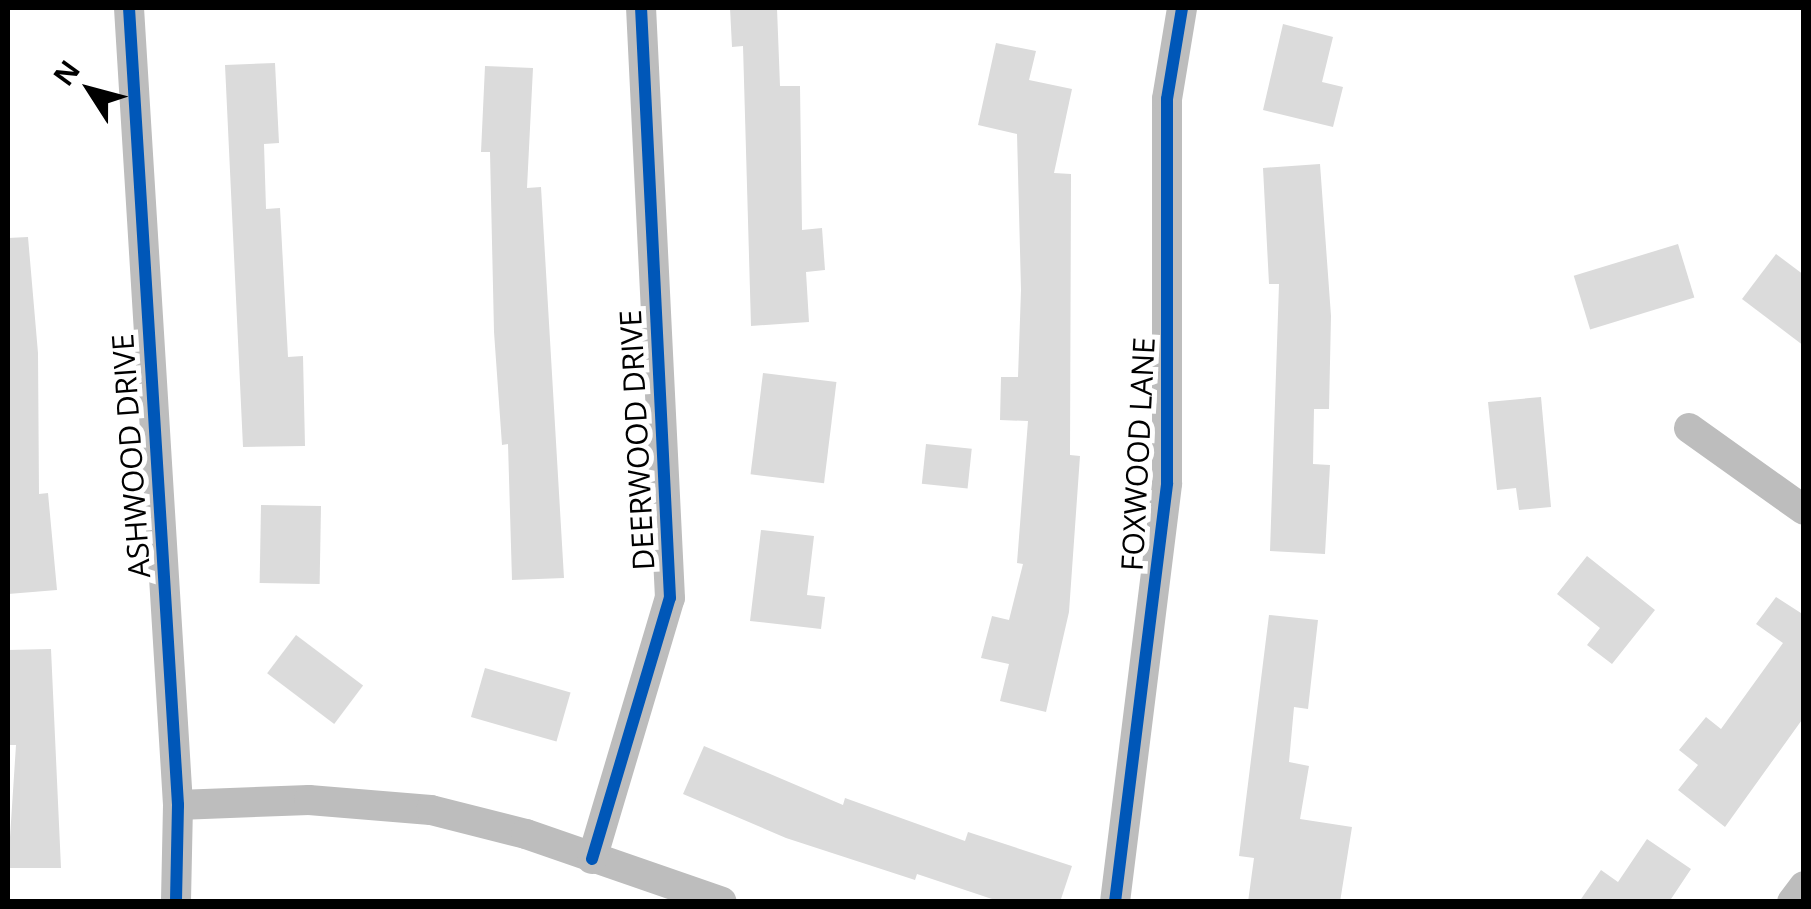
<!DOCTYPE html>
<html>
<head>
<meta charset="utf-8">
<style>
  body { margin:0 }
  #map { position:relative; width:1811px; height:909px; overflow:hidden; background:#fff; font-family:"Open Sans",sans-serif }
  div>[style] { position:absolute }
  .building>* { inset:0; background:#dbdbdb; transform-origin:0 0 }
  .minor>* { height:30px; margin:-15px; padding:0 15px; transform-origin:15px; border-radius:15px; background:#bdbdbd }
  .cycleway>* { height:12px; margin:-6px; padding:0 6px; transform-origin:6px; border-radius:6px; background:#0057b8 }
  span { translate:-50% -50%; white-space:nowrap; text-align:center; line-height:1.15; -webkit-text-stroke:10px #fff; paint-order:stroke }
  .street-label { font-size:30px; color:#000 }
  .frame { position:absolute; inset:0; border:10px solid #000; pointer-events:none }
  .north { position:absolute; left:40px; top:40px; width:100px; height:100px; -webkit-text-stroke:8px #fff; paint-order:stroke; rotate:306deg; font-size:28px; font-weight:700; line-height:40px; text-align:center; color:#000 }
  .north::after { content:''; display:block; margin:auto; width:35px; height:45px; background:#000; clip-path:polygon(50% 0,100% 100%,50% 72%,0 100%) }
</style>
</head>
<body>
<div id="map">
  <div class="building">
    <i style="clip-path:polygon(730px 8px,777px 8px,780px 86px,800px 86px,802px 230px,822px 228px,825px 270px,806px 272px,809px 322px,751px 326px,743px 46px,732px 47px)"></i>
    <i style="clip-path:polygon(1283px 24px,1333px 37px,1322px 82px,1343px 87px,1333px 127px,1263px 110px)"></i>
    <i style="clip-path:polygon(996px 43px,1036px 51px,1029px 80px,1072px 89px,1054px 173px,1071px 174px,1070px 455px,1080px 456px,1069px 612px,1046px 712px,1000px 701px,1009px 664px,981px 658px,992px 616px,1009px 620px,1023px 564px,1017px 563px,1028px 421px,1000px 420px,1001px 377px,1018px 377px,1021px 290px,1017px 134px,978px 125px)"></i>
    <i style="clip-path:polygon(275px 63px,279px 143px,264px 144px,266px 209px,280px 208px,288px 357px,303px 356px,305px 446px,243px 447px,225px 65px)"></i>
    <i style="clip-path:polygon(485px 66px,533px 68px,527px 188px,541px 187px,564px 578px,512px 580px,508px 444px,502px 445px,494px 332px,490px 152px,481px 152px)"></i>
    <i style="clip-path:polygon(1320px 164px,1331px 316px,1329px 409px,1314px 409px,1313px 464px,1330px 465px,1325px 554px,1270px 551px,1279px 284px,1269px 284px,1263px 168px)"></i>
    <i style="clip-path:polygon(28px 237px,38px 353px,39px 494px,48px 493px,57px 590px,8px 594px,8px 238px)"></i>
    <i style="left:1678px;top:244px;width:56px;height:109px;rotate:73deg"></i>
    <i style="clip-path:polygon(1776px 254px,1804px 275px,1804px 346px,1742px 299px)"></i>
    <i style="left:763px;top:373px;width:74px;height:102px;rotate:7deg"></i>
    <i style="clip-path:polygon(1541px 397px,1551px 507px,1519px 510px,1516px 488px,1497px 490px,1488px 402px)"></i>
    <i style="left:926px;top:444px;width:46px;height:40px;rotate:6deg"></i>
    <i style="left:261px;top:505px;width:60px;height:78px;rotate:1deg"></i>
    <i style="clip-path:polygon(761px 530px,814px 536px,807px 595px,825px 597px,821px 629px,750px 621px)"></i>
    <i style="clip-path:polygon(1587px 556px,1655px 610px,1612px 664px,1587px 645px,1600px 628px,1557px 594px)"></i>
    <i style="clip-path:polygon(1776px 597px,1804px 615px,1804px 717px,1725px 827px,1678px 790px,1698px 765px,1679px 750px,1706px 717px,1721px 729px,1783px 643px,1756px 624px)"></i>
    <i style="clip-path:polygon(1269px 615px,1318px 620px,1308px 709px,1294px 707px,1289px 762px,1309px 766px,1300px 819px,1352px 827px,1340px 902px,1248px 902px,1254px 858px,1239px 856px)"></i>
    <i style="left:296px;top:635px;width:84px;height:48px;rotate:37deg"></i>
    <i style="clip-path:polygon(51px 649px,61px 868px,8px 868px,16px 745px,8px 745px,8px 650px)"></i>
    <i style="left:485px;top:668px;width:89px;height:51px;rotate:16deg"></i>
    <i style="clip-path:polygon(704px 746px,843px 805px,845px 798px,965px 841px,968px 832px,1072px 866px,1060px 902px,1001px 902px,917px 874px,915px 880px,786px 838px,683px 794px)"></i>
    <i style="clip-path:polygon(1647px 839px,1691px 869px,1669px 902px,1579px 902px,1601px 870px,1618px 882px)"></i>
  </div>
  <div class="minor">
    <i style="left:129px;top:8px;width:799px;rotate:86.48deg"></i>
    <i style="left:178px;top:805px;width:97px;rotate:91.2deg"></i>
    <i style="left:1689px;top:428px;width:141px;rotate:35.5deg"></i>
    <i style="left:178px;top:805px;width:131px;rotate:-2.2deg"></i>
    <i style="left:309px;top:800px;width:122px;rotate:4.7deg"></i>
    <i style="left:431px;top:810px;width:98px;rotate:14.2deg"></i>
    <i style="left:526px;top:834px;width:207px;rotate:19.1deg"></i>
    <i style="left:592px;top:859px;width:272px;rotate:-73.4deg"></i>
    <i style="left:670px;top:598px;width:591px;rotate:-92.81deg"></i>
    <i style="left:1115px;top:902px;width:422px;rotate:-82.9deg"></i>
    <i style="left:1167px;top:483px;width:384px;rotate:-90deg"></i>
    <i style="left:1167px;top:99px;width:92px;rotate:-80.6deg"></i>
    <i style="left:1792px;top:902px;width:20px;rotate:-53deg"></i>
  </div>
  <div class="cycleway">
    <i style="left:129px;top:8px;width:799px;rotate:86.48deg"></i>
    <i style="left:178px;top:805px;width:97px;rotate:91.2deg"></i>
    <i style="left:592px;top:859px;width:272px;rotate:-73.4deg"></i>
    <i style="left:670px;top:598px;width:591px;rotate:-92.81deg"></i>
    <i style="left:1115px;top:902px;width:422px;rotate:-82.9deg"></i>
    <i style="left:1167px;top:483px;width:384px;rotate:-90deg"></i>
    <i style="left:1167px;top:99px;width:92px;rotate:-80.6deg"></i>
  </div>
  <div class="street-label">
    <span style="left:637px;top:440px;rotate:-93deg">DEERWOOD DRIVE</span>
    <span style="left:1138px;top:454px;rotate:-87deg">FOXWOOD LANE</span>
    <span style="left:131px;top:456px;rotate:-94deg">ASHWOOD DRIVE</span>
  </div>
  <div class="frame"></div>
  <div class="north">N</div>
</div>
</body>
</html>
